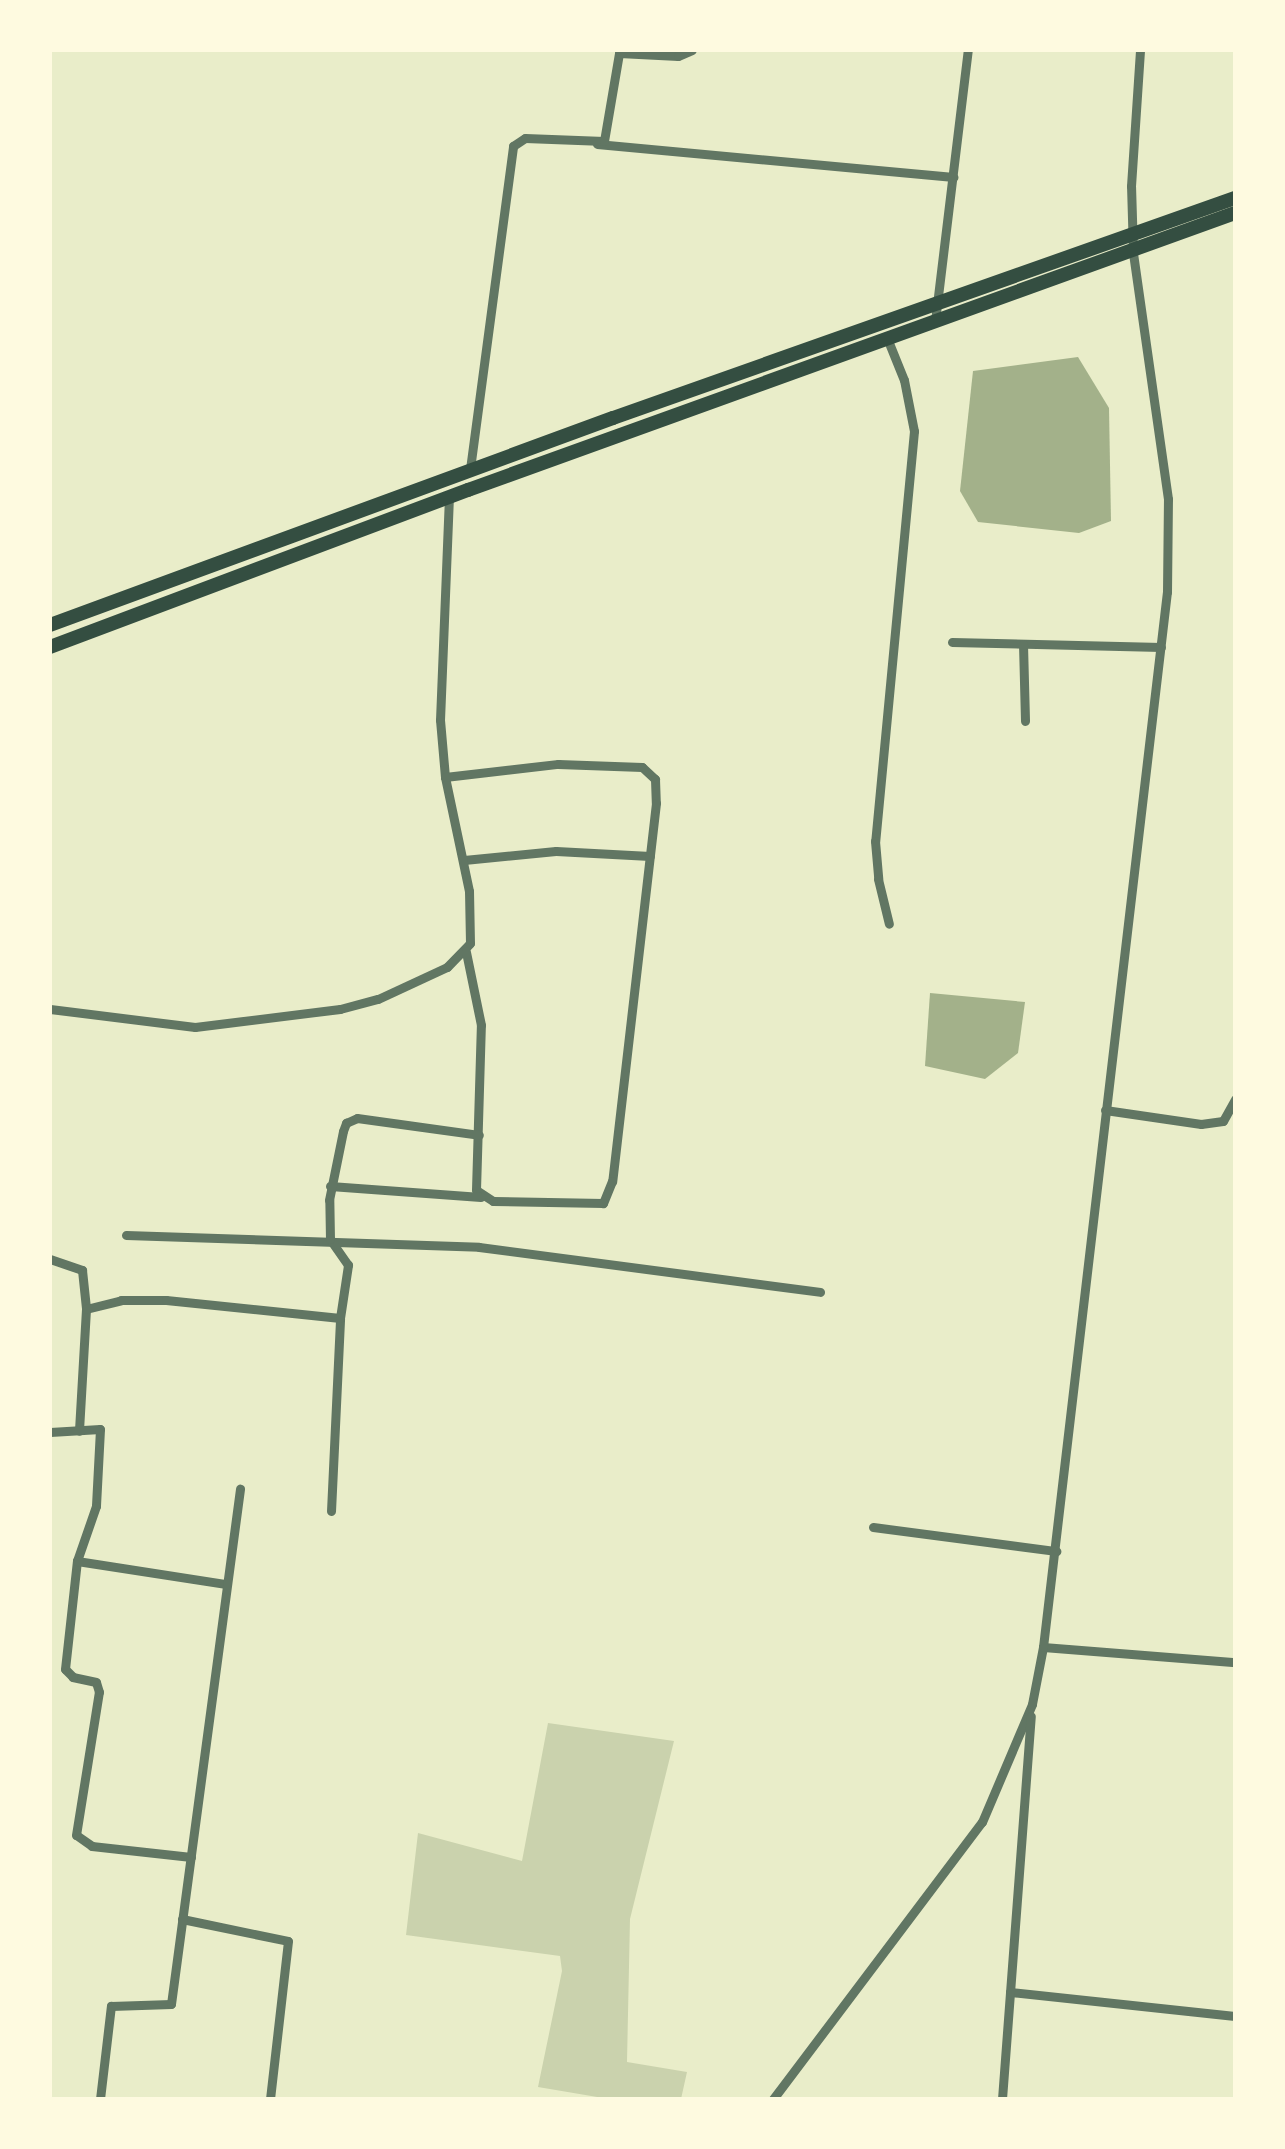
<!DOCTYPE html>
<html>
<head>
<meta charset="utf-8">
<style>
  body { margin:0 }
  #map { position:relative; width:1285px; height:2149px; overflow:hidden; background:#e9edc9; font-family:Merriweather,serif }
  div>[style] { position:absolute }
  .green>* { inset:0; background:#cad2ad }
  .water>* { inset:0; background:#a3b18a }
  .minor>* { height:9px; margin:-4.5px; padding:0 4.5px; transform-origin:4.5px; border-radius:4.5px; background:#617663 }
  .trunk>* { height:14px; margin:-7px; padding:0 7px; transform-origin:7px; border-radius:7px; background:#344e41 }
  span { translate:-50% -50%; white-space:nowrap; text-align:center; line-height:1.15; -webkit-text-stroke:8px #fefae0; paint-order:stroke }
  .frame { position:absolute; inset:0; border:52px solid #fefae0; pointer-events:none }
</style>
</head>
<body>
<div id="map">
  <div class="green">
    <i style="clip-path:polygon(548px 1723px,674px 1741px,630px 1919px,627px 2062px,687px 2072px,681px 2099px,609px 2099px,538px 2087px,562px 1971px,560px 1956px,406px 1935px,418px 1833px,522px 1861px)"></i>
  </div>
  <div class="water">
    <i style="clip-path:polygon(1078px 357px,1109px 408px,1111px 521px,1079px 533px,978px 522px,960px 491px,973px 371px)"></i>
    <i style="clip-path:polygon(930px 993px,1025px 1002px,1018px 1053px,985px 1079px,925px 1066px)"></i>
  </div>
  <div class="minor">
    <i style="left:597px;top:144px;width:358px;rotate:5.3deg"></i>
    <i style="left:935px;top:321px;width:273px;rotate:-83.1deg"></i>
    <i style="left:887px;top:338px;width:45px;rotate:68deg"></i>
    <i style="left:904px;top:380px;width:52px;rotate:78.9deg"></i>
    <i style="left:914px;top:431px;width:412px;rotate:95.4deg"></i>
    <i style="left:875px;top:841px;width:38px;rotate:85deg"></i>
    <i style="left:878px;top:879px;width:46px;rotate:76.3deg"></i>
    <i style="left:470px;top:469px;width:326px;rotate:-82.4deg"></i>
    <i style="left:513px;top:146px;width:14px;rotate:-34deg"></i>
    <i style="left:525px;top:138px;width:79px;rotate:2.2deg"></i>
    <i style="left:604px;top:141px;width:89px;rotate:-80.3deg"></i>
    <i style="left:619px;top:53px;width:59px;rotate:2.9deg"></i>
    <i style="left:678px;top:56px;width:15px;rotate:-23deg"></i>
    <i style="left:952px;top:642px;width:209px;rotate:1.4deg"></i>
    <i style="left:1023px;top:644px;width:77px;rotate:88.5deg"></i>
    <i style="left:445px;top:777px;width:57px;rotate:-95deg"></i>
    <i style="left:440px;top:720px;width:222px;rotate:-87.7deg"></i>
    <i style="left:464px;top:860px;width:92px;rotate:-5.6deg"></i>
    <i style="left:556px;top:851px;width:94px;rotate:3deg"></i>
    <i style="left:50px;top:1009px;width:146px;rotate:7.1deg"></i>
    <i style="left:195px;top:1027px;width:146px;rotate:-7.1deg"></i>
    <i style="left:340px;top:1009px;width:39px;rotate:-15deg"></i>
    <i style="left:378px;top:999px;width:76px;rotate:-24.9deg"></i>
    <i style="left:447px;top:967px;width:33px;rotate:-46deg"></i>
    <i style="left:470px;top:943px;width:52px;rotate:-91.1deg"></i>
    <i style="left:469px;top:891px;width:116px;rotate:-101.9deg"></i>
    <i style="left:445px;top:777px;width:114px;rotate:-6.6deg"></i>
    <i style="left:558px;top:764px;width:84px;rotate:2deg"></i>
    <i style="left:642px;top:767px;width:18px;rotate:43deg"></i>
    <i style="left:655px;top:779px;width:24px;rotate:88deg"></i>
    <i style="left:656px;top:803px;width:381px;rotate:96.6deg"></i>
    <i style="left:612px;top:1181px;width:24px;rotate:112deg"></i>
    <i style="left:603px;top:1203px;width:110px;rotate:-179deg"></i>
    <i style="left:493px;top:1201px;width:20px;rotate:-147deg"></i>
    <i style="left:476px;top:1190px;width:165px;rotate:-88.3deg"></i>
    <i style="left:481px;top:1025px;width:75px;rotate:-101.6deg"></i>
    <i style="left:1105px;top:1110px;width:97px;rotate:8.3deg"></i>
    <i style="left:1201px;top:1124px;width:22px;rotate:-8deg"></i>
    <i style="left:1223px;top:1121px;width:25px;rotate:-61deg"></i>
    <i style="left:330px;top:1186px;width:151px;rotate:4.2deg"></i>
    <i style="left:126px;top:1235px;width:353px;rotate:1.9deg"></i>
    <i style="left:479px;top:1247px;width:344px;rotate:7.5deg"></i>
    <i style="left:50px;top:1259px;width:34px;rotate:19deg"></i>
    <i style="left:82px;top:1270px;width:39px;rotate:84deg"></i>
    <i style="left:86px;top:1309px;width:122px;rotate:93.3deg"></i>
    <i style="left:86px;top:1309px;width:36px;rotate:-14deg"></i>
    <i style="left:121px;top:1300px;width:45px"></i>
    <i style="left:166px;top:1300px;width:175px;rotate:5.9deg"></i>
    <i style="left:50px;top:1432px;width:50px;rotate:-3.4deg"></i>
    <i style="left:100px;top:1429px;width:77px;rotate:93deg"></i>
    <i style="left:96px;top:1506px;width:58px;rotate:109.1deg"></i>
    <i style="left:331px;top:1511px;width:193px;rotate:-87.3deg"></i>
    <i style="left:340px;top:1318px;width:54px;rotate:-81.4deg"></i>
    <i style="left:348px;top:1265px;width:32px;rotate:-125deg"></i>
    <i style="left:330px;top:1239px;width:39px;rotate:-91deg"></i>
    <i style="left:329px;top:1200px;width:70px;rotate:-78.5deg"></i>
    <i style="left:343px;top:1131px;width:9px;rotate:-69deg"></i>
    <i style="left:346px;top:1123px;width:12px;rotate:-24deg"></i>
    <i style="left:357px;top:1118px;width:123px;rotate:7.9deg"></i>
    <i style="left:873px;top:1527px;width:185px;rotate:7.5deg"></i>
    <i style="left:1043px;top:1647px;width:193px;rotate:4.5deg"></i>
    <i style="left:191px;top:1857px;width:100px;rotate:-173.7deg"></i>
    <i style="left:92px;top:1846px;width:19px;rotate:-145deg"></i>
    <i style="left:76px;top:1835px;width:145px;rotate:-80.9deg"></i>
    <i style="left:99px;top:1692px;width:10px;rotate:-107deg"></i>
    <i style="left:96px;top:1682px;width:24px;rotate:-168deg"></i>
    <i style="left:73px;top:1677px;width:11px;rotate:-135deg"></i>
    <i style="left:65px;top:1669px;width:109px;rotate:-83.7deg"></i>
    <i style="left:77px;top:1561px;width:151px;rotate:8.8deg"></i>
    <i style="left:182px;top:1919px;width:108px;rotate:11.7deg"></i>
    <i style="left:288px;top:1941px;width:159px;rotate:96.5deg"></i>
    <i style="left:1010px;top:1992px;width:226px;rotate:6.1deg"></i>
    <i style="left:100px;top:2099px;width:94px;rotate:-83.3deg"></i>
    <i style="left:111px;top:2006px;width:60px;rotate:-1.9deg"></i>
    <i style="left:171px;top:2004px;width:520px;rotate:-82.37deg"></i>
    <i style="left:773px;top:2099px;width:347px;rotate:-53deg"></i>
    <i style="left:982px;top:1822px;width:128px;rotate:-67deg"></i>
    <i style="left:1032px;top:1704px;width:58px;rotate:-79.1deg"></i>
    <i style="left:1043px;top:1647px;width:1062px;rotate:-83.3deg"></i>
    <i style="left:1167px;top:592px;width:93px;rotate:-89.4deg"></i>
    <i style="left:1168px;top:499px;width:249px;rotate:-98.1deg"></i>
    <i style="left:1133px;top:252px;width:66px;rotate:-91.7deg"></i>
    <i style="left:1131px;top:186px;width:136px;rotate:-86.2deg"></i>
    <i style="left:1002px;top:2099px;width:384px;rotate:-85.7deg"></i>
  </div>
  <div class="trunk">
    <i style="left:50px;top:625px;width:600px;rotate:-20.19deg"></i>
    <i style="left:613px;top:418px;width:660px;rotate:-19.48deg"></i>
    <i style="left:50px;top:647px;width:447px;rotate:-20.6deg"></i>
    <i style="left:468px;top:490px;width:815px;rotate:-19.86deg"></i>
  </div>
  <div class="frame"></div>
</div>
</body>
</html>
